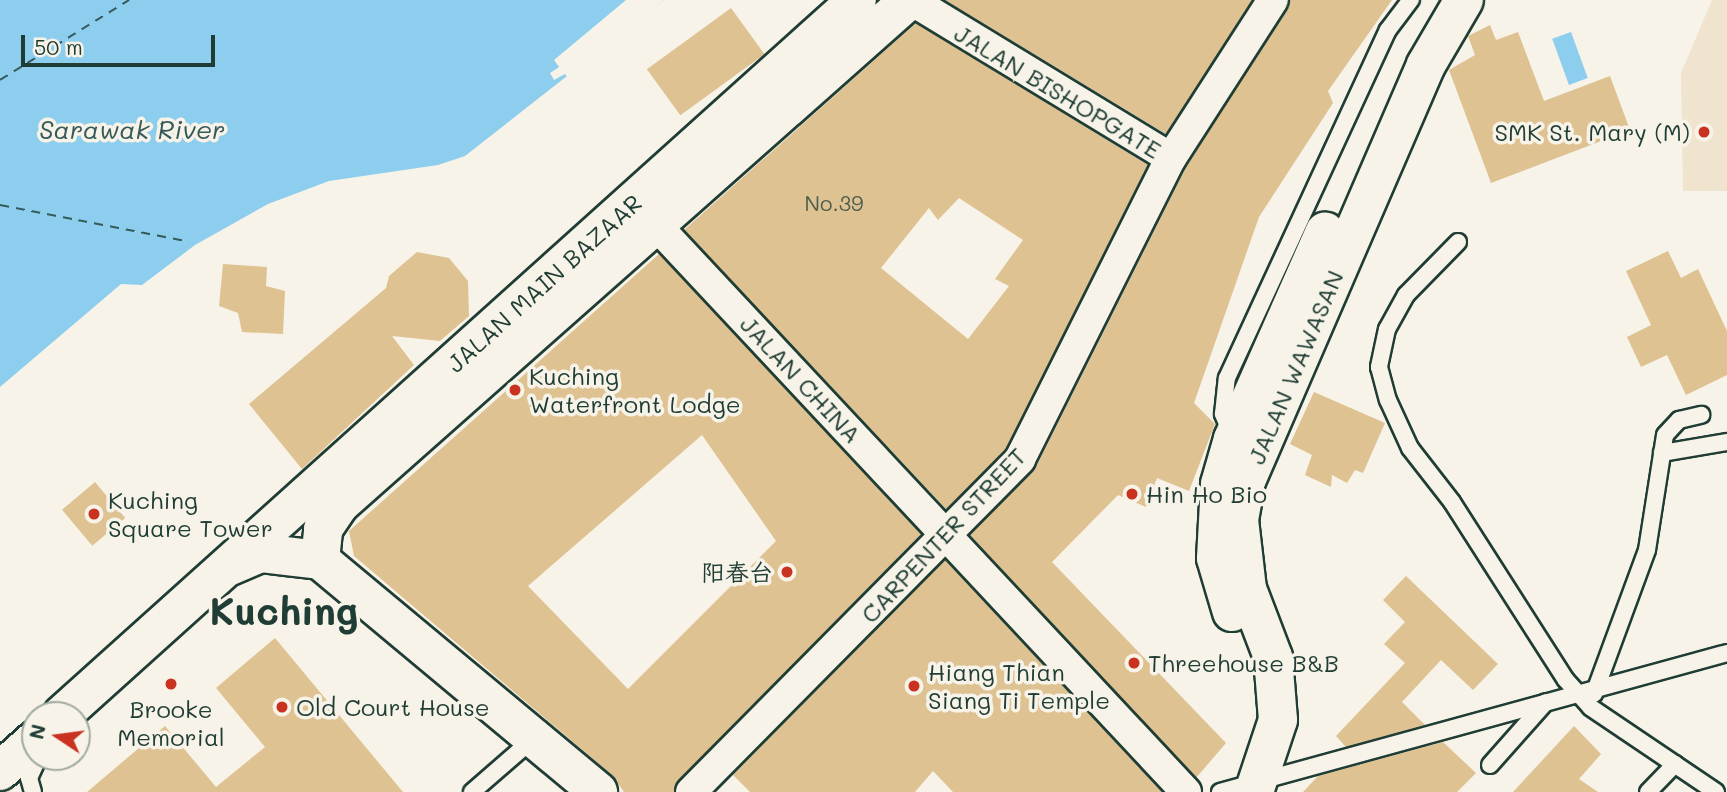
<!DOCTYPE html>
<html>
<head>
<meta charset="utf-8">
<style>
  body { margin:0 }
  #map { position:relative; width:1727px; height:792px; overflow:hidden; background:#f7f3e8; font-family:Mali,"LXGW WenKai TC",sans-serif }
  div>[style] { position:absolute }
  .built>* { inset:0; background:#f0e4ce }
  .water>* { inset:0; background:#8dcdee; transform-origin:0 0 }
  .pier>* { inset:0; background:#f7f3e8 }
  .ferry>* { height:2px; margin-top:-1px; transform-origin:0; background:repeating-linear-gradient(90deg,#355a59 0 9px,transparent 0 16px) }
  .building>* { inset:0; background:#dec292; transform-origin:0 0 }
  .roads { filter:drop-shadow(2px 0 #1f3d34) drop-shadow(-2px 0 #1f3d34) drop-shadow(0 2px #1f3d34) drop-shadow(0 -2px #1f3d34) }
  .service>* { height:16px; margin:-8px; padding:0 8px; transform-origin:8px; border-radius:8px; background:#f7f3e8 }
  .minor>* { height:30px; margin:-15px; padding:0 15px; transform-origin:15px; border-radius:15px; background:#f7f3e8 }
  .tertiary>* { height:38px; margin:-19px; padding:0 19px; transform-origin:19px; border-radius:19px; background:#f7f3e8 }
  .secondary>* { height:38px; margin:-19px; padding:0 19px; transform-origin:19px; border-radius:19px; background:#f7f3e8 }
  .primary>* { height:38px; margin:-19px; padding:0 19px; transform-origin:19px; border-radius:19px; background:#f7f3e8 }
  .dots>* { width:19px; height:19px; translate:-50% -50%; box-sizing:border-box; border:4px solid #f7f3e8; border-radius:50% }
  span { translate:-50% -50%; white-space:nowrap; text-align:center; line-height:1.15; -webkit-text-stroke:7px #f7f3e8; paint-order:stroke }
  .number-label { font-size:21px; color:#4f5e4c }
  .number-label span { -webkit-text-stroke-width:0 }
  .street-label { font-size:24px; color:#1f3d34 }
  .poi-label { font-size:24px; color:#1f3d34 }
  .right { translate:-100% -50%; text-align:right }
  .left { translate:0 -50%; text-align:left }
  .water-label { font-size:26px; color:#355a59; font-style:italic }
  .town-label { font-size:38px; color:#1f3d34; font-weight:700 }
  .north { position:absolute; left:21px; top:701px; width:70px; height:70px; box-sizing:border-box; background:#f7f3e8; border:2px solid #a1aaa0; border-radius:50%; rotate:283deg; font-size:19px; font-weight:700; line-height:28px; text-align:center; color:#1f3d34 }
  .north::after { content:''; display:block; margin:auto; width:24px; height:32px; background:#c8321e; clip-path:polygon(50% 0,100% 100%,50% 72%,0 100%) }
  .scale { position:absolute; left:21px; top:35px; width:194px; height:32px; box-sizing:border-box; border:4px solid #1f3d34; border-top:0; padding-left:9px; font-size:21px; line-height:24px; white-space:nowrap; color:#1f3d34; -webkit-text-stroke:5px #f7f3e8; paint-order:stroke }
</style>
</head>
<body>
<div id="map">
  <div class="built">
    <i style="clip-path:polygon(1712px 0,1727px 0,1727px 191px,1683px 191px,1681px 73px)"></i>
  </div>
  <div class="water">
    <i style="clip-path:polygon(0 0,664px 0,465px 156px,438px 165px,329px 181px,268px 204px,195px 245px,142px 285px,121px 284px,0 387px)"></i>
    <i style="left:1571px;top:32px;width:49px;height:20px;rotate:70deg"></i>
  </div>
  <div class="pier">
    <i style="clip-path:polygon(626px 0,664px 0,568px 78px,565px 74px,554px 80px,550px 73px,559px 67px,554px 60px)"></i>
  </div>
  <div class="ferry">
    <i style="left:0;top:80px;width:152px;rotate:-31.8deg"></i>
    <i style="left:0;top:205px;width:189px;rotate:11deg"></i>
  </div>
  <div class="building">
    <i style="clip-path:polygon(945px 0,1252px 0,1166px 134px)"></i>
    <i style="clip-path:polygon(1290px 0,1392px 0,1328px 91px,1333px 103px,1259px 217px,1194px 403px,1215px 424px,1189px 491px,1157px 478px,1146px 507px,1118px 495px,1052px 562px,1226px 743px,1196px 778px,970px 535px,1036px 467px,1186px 167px)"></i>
    <i style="left:731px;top:8px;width:57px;height:104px;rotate:54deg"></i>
    <i style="clip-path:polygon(evenodd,916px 23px,1148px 165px,1006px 449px,946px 509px,684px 230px,916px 23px,959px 198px,1023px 240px,995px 279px,1009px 286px,968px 339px,881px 268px,929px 208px,938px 220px,959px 198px)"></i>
    <i style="clip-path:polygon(1490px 25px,1496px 40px,1518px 32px,1544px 101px,1610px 76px,1630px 130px,1491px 183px,1449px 70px,1475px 55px,1468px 36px)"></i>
    <i style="clip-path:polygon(1668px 251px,1681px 278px,1698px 269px,1727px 331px,1727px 375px,1686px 395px,1667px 355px,1641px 367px,1627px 337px,1651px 325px,1626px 271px)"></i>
    <i style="clip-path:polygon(417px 252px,449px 258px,468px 281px,469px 316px,440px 341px,392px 336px,414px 365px,302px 469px,249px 404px,386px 288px,389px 276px)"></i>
    <i style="clip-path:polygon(evenodd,659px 254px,921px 534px,679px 780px,674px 792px,624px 792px,612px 775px,354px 556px,349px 531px,659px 254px,702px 435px,776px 541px,628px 689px,528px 586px,702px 435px)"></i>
    <i style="clip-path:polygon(223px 264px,267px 267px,266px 286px,285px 291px,283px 334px,242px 332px,238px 313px,219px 306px)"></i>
    <i style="clip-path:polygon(1314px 392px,1385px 423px,1363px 473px,1355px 470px,1347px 483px,1332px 475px,1331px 487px,1305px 475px,1312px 455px,1290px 444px)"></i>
    <i style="left:95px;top:482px;width:47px;height:43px;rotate:50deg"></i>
    <i style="clip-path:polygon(945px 560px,1162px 792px,953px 792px,933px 771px,915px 792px,750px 792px,733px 775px)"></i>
    <i style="clip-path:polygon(1406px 576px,1498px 664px,1473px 690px,1441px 660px,1402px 702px,1425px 725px,1346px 747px,1336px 736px,1405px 663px,1384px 644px,1405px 622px,1383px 600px)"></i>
    <i style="clip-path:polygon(275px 638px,403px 792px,87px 792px,165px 726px,216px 787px,265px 747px,216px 688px)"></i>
    <i style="clip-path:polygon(1574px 726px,1601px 754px,1579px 779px,1598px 792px,1513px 792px)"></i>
    <i style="clip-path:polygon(1443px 742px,1476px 773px,1457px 792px,1303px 792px,1318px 776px)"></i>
  </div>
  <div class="roads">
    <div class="service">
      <i style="left:1458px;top:242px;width:74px;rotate:134.5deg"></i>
      <i style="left:1406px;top:295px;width:39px;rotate:119deg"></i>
      <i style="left:1387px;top:329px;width:39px;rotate:102deg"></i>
      <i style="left:1379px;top:367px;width:34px;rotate:75deg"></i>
      <i style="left:1388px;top:400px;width:53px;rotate:65.4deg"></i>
      <i style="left:1410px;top:448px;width:68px;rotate:52.1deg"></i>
      <i style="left:1452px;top:502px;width:211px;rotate:57.4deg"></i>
      <i style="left:1566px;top:680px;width:36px;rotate:48deg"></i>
      <i style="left:1590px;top:707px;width:152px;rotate:34deg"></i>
      <i style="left:1231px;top:433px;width:21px;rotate:-113deg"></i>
      <i style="left:1223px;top:414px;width:36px;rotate:-84deg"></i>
      <i style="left:1227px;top:378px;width:383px;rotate:-65.2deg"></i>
      <i style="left:1388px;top:30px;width:38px;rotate:-53deg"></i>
      <i style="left:1662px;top:453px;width:66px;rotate:-9.6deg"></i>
      <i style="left:1594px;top:694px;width:153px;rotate:-69.8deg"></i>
      <i style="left:1647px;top:550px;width:116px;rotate:-81.1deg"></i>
      <i style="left:1665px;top:435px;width:21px;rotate:-47deg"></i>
      <i style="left:1679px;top:420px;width:23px;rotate:-13deg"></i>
      <i style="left:1490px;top:765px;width:84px;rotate:-48.4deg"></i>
      <i style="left:33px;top:792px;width:15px;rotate:-106deg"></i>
      <i style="left:29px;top:778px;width:23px;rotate:-65deg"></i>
      <i style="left:472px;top:792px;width:81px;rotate:-41deg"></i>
      <i style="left:1220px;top:792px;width:526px;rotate:-15.33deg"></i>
      <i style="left:1648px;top:792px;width:39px;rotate:-46deg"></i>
    </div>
    <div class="minor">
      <i style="left:911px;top:0;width:304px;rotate:31.3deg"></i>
      <i style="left:654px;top:223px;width:779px;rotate:46.92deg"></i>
      <i style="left:691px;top:792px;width:468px;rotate:-45.3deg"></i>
      <i style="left:1020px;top:459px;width:337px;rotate:-63.4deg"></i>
      <i style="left:1171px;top:158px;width:188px;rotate:-57.2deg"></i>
    </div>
    <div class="tertiary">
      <i style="left:1232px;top:612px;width:56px;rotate:-106.5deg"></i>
      <i style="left:1216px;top:558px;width:74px;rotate:-86.9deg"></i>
      <i style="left:1220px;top:484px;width:47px;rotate:-73.9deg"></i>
      <i style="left:1233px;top:439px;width:227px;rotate:-66.1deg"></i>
      <i style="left:1254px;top:792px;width:76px;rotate:-71.6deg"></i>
      <i style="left:1278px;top:720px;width:63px;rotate:-94.5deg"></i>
      <i style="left:1273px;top:657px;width:73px;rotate:-110.9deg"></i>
      <i style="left:1247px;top:589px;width:69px;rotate:-96.6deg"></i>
      <i style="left:1239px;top:520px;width:40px;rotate:-80deg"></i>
      <i style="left:1246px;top:481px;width:453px;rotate:-66.6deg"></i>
      <i style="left:1426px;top:65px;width:75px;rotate:-59.7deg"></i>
    </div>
    <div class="secondary">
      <i style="left:320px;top:560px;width:31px;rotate:-84deg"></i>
      <i style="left:323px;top:529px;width:30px;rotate:-56deg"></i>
      <i style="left:340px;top:504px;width:760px;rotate:-41.53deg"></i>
      <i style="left:62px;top:715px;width:1069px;rotate:-41.97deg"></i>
      <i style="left:0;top:771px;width:47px;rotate:-41.5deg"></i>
    </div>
    <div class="primary">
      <i style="left:230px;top:566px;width:33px;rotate:-23deg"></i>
      <i style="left:260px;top:553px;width:60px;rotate:6.7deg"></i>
      <i style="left:320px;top:560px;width:362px;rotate:39.8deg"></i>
    </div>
  </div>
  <div class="dots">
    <i style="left:1704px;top:132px;background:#c8321e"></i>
    <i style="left:515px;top:390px;background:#c8321e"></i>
    <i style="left:1132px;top:494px;background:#c8321e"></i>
    <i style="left:94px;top:514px;background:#c8321e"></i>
    <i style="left:787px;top:572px;background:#c8321e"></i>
    <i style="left:1134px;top:663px;background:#c8321e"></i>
    <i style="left:171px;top:684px;background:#c8321e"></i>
    <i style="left:914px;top:686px;background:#c8321e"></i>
    <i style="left:282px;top:707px;background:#c8321e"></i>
  </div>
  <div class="number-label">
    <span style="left:834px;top:203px">No.39</span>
  </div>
  <div class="street-label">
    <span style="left:1058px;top:91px;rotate:31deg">JALAN BISHOPGATE</span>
    <span style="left:544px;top:283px;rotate:-42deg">JALAN MAIN BAZAAR</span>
    <span style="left:1295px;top:367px;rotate:-67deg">JALAN WAWASAN</span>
    <span style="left:801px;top:379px;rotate:47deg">JALAN CHINA</span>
    <span style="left:943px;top:535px;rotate:-47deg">CARPENTER STREET</span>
  </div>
  <div class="poi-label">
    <span class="right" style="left:1690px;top:132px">SMK St. Mary (M)</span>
    <span class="left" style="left:529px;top:390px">Kuching<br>Waterfront Lodge</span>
    <span class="left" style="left:1146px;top:494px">Hin Ho Bio</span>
    <span class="left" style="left:108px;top:514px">Kuching<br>Square Tower</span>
    <span class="right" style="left:773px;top:572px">阳春台</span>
    <span class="left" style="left:1148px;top:663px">Threehouse B&amp;B</span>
    <span class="left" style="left:928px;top:686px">Hiang Thian<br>Siang Ti Temple</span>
    <span class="left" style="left:296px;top:707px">Old Court House</span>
    <span style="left:171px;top:723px">Brooke<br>Memorial</span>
  </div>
  <div class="water-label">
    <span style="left:132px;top:130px">Sarawak River</span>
  </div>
  <div class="town-label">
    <span style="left:284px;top:611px">Kuching</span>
  </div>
  <div class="north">N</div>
  <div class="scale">50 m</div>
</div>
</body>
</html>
